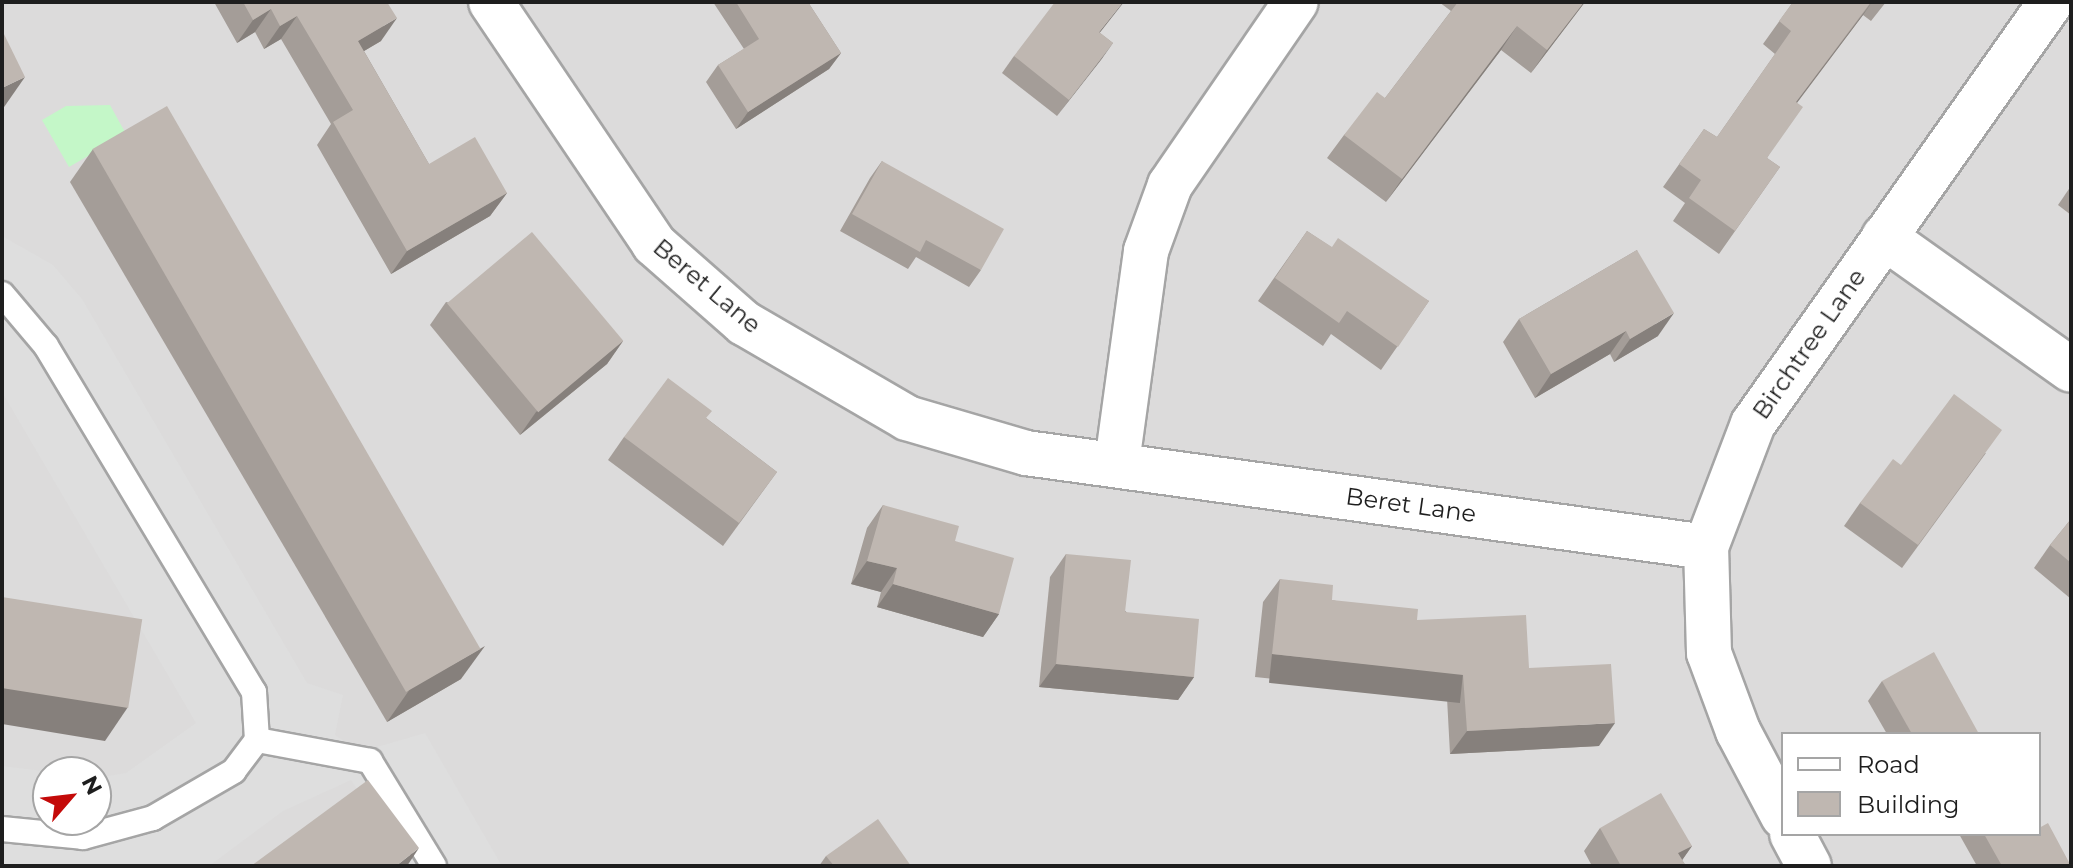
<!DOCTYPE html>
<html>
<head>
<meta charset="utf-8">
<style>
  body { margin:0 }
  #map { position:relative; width:2073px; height:868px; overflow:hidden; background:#efebe5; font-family:Montserrat,sans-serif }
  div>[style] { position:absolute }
  .residential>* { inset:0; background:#dcdbdb }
  .park>* { inset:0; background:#c4f7c8 }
  .parking>* { inset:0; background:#dedede }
  .roads { filter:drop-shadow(2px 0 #a5a5a5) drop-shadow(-2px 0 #a5a5a5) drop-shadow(0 2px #a5a5a5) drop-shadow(0 -2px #a5a5a5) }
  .lane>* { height:24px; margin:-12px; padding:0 12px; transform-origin:12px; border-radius:12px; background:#fff }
  .street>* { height:44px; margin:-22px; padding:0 22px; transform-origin:22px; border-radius:22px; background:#fff }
  .wall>* { inset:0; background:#a49d98 }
  .shaded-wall>* { inset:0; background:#86807c; transform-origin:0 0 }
  .building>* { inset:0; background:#bfb7b1; transform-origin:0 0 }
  span { translate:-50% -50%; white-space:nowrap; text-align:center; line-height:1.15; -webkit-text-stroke:6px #fff; paint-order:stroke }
  .street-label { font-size:24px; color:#1e1e1e }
  .frame { position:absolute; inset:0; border:4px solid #1e1e1e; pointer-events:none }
  .legend { position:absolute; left:1781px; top:732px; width:260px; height:104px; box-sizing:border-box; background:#fff; border:2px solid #a5a5a5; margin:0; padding:10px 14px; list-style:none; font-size:24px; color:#1e1e1e }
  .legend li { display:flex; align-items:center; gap:16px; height:40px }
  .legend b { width:40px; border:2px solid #a5a5a5 }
  .north { position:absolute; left:32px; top:756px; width:80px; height:80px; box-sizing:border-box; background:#fff; border:2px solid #a5a5a5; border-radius:50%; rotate:62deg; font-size:22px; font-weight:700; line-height:32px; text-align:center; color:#1e1e1e }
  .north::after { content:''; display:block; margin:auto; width:28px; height:36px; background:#c40a09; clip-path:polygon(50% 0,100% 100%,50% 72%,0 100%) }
</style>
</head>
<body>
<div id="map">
  <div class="residential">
    <i style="clip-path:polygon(evenodd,2px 2px,2071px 2px,2071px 866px,2px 866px,2px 2px,1783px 734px,2039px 734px,2039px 834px,1783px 834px,1783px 734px,2px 2px,48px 772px,96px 772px,96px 820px,48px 820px,48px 772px)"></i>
  </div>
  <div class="park">
    <i style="clip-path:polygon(110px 105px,126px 134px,69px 167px,42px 120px,66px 106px)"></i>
  </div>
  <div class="parking">
    <i style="clip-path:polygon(2px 236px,53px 265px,82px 299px,307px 683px,343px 695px,335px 735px,360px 752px,425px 733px,502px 866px,409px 866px,351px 780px,283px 811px,209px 866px,2px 866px,2px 766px,51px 772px,48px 820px,96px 820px,96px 778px,126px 773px,196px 723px,2px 392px)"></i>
  </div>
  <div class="roads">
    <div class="lane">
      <i style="left:2px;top:294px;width:68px;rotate:49.8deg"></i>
      <i style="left:46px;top:346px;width:404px;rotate:59deg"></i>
      <i style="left:254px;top:692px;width:48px;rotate:86.4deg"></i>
      <i style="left:257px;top:740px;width:39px;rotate:127deg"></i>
      <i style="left:234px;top:771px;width:94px;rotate:149.9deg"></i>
      <i style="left:153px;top:818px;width:73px;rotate:164.8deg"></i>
      <i style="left:83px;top:837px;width:81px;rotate:-174.4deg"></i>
      <i style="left:257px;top:740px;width:115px;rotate:10.5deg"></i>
      <i style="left:370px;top:761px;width:123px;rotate:58.6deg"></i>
    </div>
    <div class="street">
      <i style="left:491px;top:2px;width:292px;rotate:56deg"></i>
      <i style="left:654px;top:244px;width:120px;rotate:41.3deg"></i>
      <i style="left:744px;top:323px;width:189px;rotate:30.2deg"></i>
      <i style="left:907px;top:418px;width:124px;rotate:16.4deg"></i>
      <i style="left:1026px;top:453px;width:686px;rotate:7.87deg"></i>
      <i style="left:1884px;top:237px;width:229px;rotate:35.4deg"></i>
      <i style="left:1117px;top:463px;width:214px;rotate:-82.2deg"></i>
      <i style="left:1146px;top:251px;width:70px;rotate:-70deg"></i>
      <i style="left:1170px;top:185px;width:222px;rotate:-55.5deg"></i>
      <i style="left:1783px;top:816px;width:96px;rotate:-117.9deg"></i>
      <i style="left:1738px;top:731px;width:83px;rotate:-110.4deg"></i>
      <i style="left:1709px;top:653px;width:106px;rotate:-91.6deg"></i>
      <i style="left:1706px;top:547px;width:132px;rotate:-69.1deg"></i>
      <i style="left:1753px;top:424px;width:517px;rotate:-54.77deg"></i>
      <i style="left:1792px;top:834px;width:36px;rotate:62deg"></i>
    </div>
  </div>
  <div class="wall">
    <i style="clip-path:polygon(214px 2px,387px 2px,381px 41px,364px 51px,429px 164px,507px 193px,490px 216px,391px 274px,317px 145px,331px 124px,281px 39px,264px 49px,255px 32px,237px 43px)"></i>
    <i style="clip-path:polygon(713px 2px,808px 2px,841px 53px,829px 69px,736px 129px,706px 82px,718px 65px,744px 49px)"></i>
    <i style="clip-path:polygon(1439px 2px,1585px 2px,1531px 73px,1501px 50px,1386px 202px,1327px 158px,1344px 135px,1385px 98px,1451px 11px)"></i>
    <i style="clip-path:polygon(1793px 2px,1886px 2px,1871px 21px,1863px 15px,1797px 103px,1767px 158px,1780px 167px,1719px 254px,1673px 221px,1685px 203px,1663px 187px,1704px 129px,1717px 137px,1775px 54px,1763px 44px)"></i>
    <i style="clip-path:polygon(1100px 33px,1113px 43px,1057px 116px,1002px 73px,1014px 56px)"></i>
    <i style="clip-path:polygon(93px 149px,461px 679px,387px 722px,70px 182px)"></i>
    <i style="clip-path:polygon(882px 161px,981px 270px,969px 287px,916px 257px,908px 269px,840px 231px,870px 178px)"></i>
    <i style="clip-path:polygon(2071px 186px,2071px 215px,2058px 205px)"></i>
    <i style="clip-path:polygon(1307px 231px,1331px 247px,1429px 301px,1381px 370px,1331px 334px,1323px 346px,1258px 301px)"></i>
    <i style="clip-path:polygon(1637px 250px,1658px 336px,1614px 362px,1610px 354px,1535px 398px,1503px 342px,1519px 319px)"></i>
    <i style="clip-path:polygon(446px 302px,623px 341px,607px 364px,520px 435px,430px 325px)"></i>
    <i style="clip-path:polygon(706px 418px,777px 472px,723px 546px,608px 460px,624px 437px)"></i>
    <i style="clip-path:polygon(1986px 453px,1902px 568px,1844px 526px,1860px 503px,1901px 465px)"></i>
    <i style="clip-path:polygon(883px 505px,955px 541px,999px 614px,983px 637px,877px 607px,881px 592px,851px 584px,867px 528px)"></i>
    <i style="clip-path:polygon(2071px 519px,2071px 599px,2034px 568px,2050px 545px)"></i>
    <i style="clip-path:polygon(1066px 554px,1194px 677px,1178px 700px,1039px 687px,1050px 577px)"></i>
    <i style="clip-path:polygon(1280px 579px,1332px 600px,1417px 620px,1529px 668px,1599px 746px,1450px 754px,1447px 698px,1255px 677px,1263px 602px)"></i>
    <i style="clip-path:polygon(1882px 681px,1979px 734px,1887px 734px,1868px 701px)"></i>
    <i style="clip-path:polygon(1600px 828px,1692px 846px,1682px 860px,1686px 866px,1592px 866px,1584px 851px)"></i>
    <i style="clip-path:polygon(1959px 834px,2039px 834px,2071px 866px,1977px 866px)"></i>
    <i style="clip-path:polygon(826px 856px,911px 866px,819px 866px)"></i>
  </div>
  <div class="shaded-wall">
    <i style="clip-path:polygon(1123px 2px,1124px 2px,1087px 49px,1099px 32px)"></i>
    <i style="clip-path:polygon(1584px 2px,1585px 2px,1531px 73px,1547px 50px)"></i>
    <i style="clip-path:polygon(1872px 2px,1863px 15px,1780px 125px,1796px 102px)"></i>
    <i style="clip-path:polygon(271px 9px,255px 32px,237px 43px,253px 20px)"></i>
    <i style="clip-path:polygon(297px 16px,281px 39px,264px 49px,280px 26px)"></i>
    <i style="clip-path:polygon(397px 18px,381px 41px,342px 64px,358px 41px)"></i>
    <i style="clip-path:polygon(1517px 26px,1501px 50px,1386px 202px,1402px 179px)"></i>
    <i style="clip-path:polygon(1113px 43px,1101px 60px,1057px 116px,1069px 100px)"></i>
    <i style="clip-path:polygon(841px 53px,829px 69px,736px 129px,748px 112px)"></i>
    <i style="clip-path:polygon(25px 77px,2px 110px,2px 88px)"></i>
    <i style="clip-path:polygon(507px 193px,490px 216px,391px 274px,407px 251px)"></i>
    <i style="clip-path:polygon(1674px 313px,1658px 336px,1614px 362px,1630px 339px)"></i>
    <i style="clip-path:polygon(1626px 331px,1610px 354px,1535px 398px,1551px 374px)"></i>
    <i style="clip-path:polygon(623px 341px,607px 364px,520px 435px,536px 412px)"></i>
    <i style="clip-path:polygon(867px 561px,897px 568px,881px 592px,851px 584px)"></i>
    <i style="clip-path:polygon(893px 584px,999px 614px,983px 637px,877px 607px)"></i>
    <i style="clip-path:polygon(485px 646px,461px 679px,387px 722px,410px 689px)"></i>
    <i style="left:1272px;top:654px;width:192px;height:29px;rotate:6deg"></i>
    <i style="clip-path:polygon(1056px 664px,1194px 677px,1178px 700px,1039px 687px)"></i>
    <i style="clip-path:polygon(2px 687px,128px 707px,105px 741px,2px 724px)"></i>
    <i style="clip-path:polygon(1615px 723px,1599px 746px,1450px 754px,1467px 731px)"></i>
    <i style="clip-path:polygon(1692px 846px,1678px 866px,1678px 853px)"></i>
    <i style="clip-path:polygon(419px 848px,407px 866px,396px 866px)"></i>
  </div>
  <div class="building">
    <i style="clip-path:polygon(243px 2px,387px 2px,397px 18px,358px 41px,429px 164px,475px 137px,507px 193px,407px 251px,333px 122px,353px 110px,297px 16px,280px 26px,271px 9px,253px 20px)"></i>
    <i style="clip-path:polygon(736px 2px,808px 2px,841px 53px,748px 112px,718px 65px,759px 39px)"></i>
    <i style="clip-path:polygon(1055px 2px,1123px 2px,1099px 32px,1113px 43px,1069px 100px,1014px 56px)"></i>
    <i style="clip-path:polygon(1458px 2px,1584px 2px,1547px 50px,1517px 26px,1402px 179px,1344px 135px,1377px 92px,1385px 98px)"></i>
    <i style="clip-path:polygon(1793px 2px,1871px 2px,1796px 102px,1803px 107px,1767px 158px,1780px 167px,1735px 231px,1689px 198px,1701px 180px,1679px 164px,1704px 129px,1717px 137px,1791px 31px,1779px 21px)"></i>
    <i style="clip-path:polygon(2px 30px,25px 77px,2px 88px)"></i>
    <i style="left:167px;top:106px;width:627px;height:86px;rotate:60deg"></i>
    <i style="clip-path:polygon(882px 161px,1004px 229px,981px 270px,926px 240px,920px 252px,852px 214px)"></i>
    <i style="clip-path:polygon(1307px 231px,1332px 247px,1338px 238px,1429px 301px,1398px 347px,1347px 311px,1339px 323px,1275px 278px)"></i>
    <i style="left:532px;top:232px;width:142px;height:111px;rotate:50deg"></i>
    <i style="clip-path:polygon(1637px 250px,1674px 313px,1630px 339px,1626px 331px,1551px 374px,1519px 319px)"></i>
    <i style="clip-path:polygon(668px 378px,712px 411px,706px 418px,777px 472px,739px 523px,624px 437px)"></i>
    <i style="clip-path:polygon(1954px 394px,2002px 430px,1918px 545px,1860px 503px,1893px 459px,1901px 465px)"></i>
    <i style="clip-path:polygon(883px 505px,959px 526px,955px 541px,1014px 558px,999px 614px,893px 584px,897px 568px,867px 561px)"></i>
    <i style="clip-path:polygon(2071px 519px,2071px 563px,2050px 545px)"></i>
    <i style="clip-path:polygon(1066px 554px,1131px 560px,1125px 612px,1199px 619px,1194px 677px,1056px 664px)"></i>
    <i style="clip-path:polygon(1280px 579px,1333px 585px,1332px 600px,1418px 609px,1417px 620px,1526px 615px,1529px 668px,1611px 664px,1615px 723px,1467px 731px,1463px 675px,1272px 654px)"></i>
    <i style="left:2px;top:597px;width:142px;height:90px;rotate:9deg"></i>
    <i style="clip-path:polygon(1934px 652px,1979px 734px,1912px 734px,1882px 681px)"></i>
    <i style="clip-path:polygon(368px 780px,419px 848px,396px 866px,251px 866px)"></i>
    <i style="clip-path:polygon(1661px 793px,1692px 846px,1678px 853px,1686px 866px,1621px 866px,1600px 828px)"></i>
    <i style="clip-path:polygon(878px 819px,911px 866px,834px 866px,826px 856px)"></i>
    <i style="clip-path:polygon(2048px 823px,2071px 866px,2002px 866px,1984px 834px,2039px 834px,2039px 828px)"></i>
  </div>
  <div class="street-label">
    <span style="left:707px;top:286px;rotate:40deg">Beret Lane</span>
    <span style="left:1809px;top:344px;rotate:-55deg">Birchtree Lane</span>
    <span style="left:1411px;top:505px;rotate:8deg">Beret Lane</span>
  </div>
  <div class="frame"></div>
  <ul class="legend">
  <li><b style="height:10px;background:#fff"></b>Road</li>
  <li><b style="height:22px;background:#bfb7b1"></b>Building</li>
  </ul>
  <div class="north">N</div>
</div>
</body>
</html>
